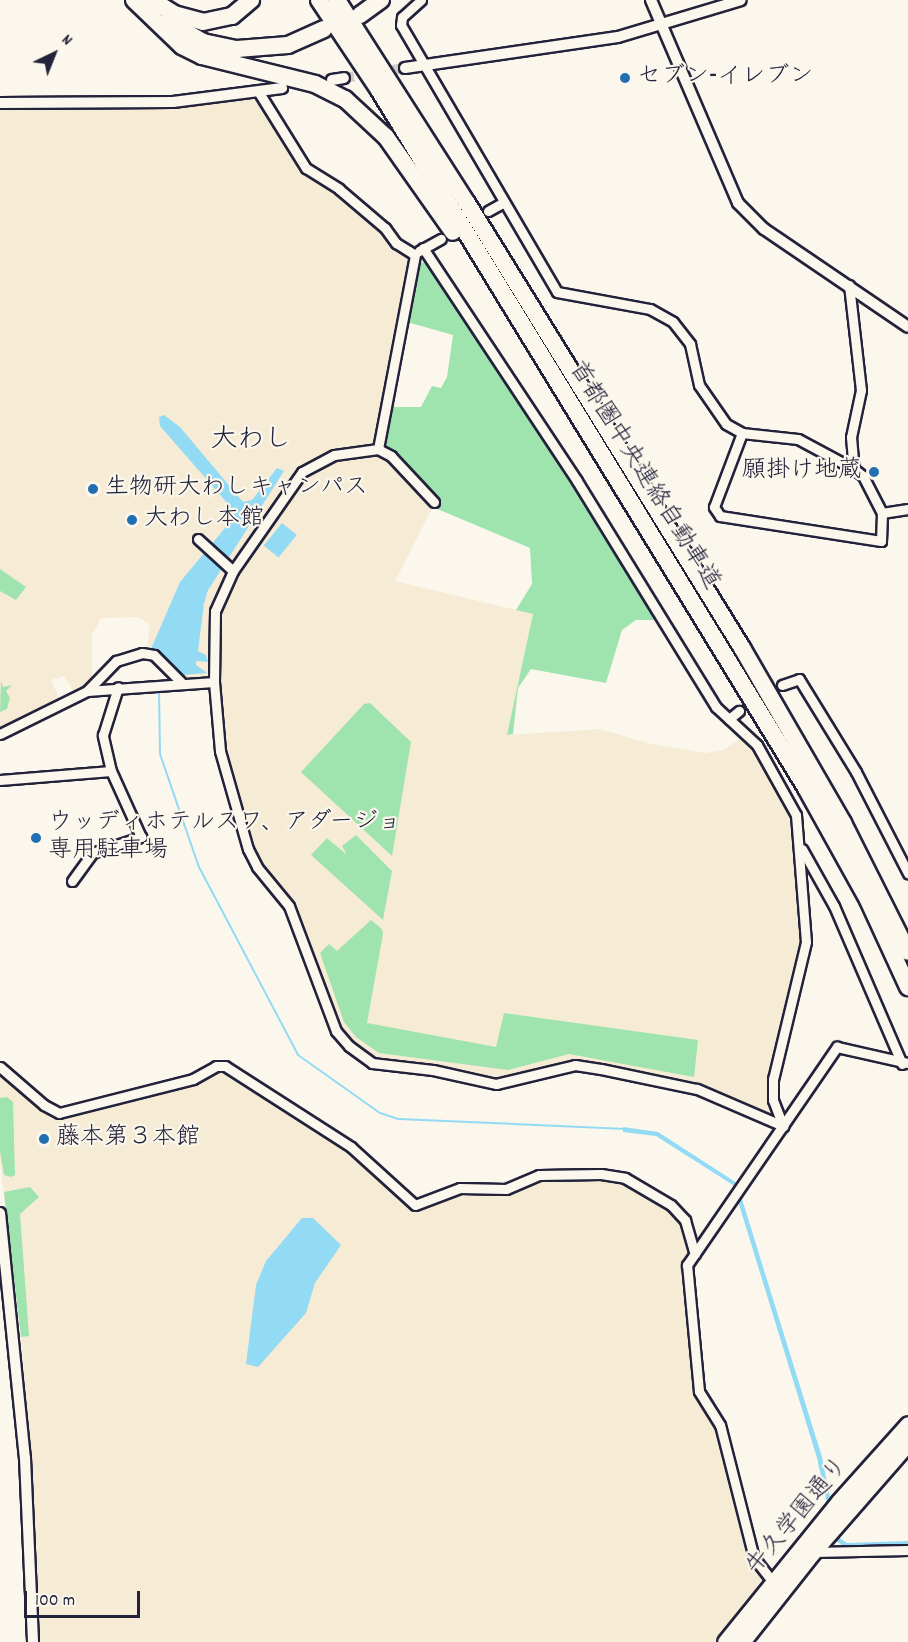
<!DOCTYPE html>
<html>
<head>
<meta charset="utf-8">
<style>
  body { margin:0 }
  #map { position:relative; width:908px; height:1642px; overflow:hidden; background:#fbf7ec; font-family:Dekko,"Klee One",sans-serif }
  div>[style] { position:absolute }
  .built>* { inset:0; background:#f6ebd5 }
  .green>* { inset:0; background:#9fe3ae }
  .water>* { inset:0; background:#93dbf4; transform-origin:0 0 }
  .stream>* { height:2px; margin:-1px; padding:0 1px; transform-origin:1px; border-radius:1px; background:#93dbf4 }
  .tertiary-tunnel>* { height:10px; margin-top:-5px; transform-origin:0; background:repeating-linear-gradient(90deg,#d0ccc9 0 10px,transparent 0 15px) }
  .roads { filter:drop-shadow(2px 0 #22223b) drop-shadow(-2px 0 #22223b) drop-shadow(0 2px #22223b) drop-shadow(0 -2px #22223b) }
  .minor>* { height:9px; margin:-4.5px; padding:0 4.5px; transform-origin:4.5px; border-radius:4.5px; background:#fbf7ec }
  .tertiary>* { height:10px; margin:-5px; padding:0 5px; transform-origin:5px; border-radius:5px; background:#fbf7ec }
  .trunk>* { height:15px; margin:-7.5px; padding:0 7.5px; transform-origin:7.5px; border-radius:7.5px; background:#fbf7ec }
  .motorway>* { height:16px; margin:-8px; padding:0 8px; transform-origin:8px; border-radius:8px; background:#fbf7ec }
  .dots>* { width:16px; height:16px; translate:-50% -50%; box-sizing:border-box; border:3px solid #fbf7ec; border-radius:50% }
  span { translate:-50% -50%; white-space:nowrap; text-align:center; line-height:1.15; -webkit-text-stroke:4.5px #fbf7ec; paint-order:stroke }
  .poi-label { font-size:24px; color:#22223b }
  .left { translate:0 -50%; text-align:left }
  .right { translate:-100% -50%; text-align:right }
  .street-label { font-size:24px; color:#22223b }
  .quarter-label { font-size:27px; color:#22223b }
  .north { position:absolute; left:24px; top:24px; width:60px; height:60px; -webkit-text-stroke:4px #fbf7ec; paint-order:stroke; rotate:43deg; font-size:16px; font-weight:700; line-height:24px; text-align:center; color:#22223b }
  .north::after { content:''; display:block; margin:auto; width:21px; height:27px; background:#22223b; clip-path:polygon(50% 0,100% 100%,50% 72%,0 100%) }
  .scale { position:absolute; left:24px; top:1591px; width:116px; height:27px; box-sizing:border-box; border:3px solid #22223b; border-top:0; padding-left:8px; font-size:18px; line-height:21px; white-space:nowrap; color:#22223b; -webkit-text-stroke:4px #fbf7ec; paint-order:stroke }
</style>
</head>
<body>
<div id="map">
  <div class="built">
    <i style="clip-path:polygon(250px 99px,259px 100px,312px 180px,335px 191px,409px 258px,412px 268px,376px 444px,378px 457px,388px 458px,433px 507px,395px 581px,533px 614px,507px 735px,600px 729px,651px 744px,705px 753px,723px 750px,744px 736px,793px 822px,803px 942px,786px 1015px,773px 1112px,769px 1115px,706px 1089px,589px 1063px,498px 1080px,448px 1069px,377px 1060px,364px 1054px,333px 1016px,293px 905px,261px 866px,253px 849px,224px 751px,218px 676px,184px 679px,148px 651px,149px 624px,139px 617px,101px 618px,92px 635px,92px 680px,74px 692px,64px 676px,51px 680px,60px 700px,0 729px,0 108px,178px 108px)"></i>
    <i style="clip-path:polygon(0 1069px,50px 1113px,225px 1070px,338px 1142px,416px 1208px,460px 1192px,499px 1194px,540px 1178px,596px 1176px,628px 1183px,670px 1209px,679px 1217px,688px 1240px,685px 1266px,698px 1399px,717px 1427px,752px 1568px,764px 1579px,714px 1642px,40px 1642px,22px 1344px,0 1163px)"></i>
  </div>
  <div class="green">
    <i style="clip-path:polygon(423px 262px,432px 269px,659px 620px,636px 620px,622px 630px,606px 683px,531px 669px,518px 688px,513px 734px,507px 735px,533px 614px,516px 610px,532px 584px,530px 548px,435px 508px,438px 504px,383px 442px,390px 407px,421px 407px,432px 386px,441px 388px,447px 377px,453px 335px,407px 322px,418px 265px)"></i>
    <i style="clip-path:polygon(0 569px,26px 587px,16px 600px,0 591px)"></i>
    <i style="clip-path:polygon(1px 681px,3px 687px,12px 685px,6px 691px,10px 698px,7px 709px,0 712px)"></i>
    <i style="clip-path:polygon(370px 703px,411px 742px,392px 856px,301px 772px,364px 704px)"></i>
    <i style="clip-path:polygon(356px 835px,392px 871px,383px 920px,311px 855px,327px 838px,347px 855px,342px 846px)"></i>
    <i style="clip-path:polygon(371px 920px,382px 929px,383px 934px,367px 1023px,496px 1047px,504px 1013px,698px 1040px,694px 1077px,569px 1054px,508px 1070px,379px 1053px,356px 1037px,344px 1022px,320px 953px,329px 944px,337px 951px)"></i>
    <i style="clip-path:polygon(7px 1097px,13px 1102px,15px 1175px,11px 1177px,4px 1175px,0 1151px,0 1098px)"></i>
    <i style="clip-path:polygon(30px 1187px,39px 1197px,20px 1214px,29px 1336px,21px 1337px,4px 1192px)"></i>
  </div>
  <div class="water">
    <i style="clip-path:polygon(164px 415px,180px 427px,243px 502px,252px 500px,277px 468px,284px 471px,205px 595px,198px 651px,206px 655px,208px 662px,196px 661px,196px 665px,207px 673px,183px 675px,151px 649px,180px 582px,225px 528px,224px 515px,229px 505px,160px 426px,159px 417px)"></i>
    <i style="left:282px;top:523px;width:19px;height:29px;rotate:39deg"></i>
    <i style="clip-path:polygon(623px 1127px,658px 1132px,737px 1183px,822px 1457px,838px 1537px,847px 1543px,908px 1541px,908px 1546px,846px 1548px,835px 1540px,817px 1458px,733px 1185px,656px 1136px,623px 1132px)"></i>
    <i style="clip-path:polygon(302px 1218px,313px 1218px,341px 1245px,315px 1283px,306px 1313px,258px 1367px,246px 1364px,256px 1285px,266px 1261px)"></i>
  </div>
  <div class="stream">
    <i style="left:204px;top:601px;width:12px;rotate:-76deg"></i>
    <i style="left:195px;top:688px;width:12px;rotate:-5deg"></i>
    <i style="left:159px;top:690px;width:64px;rotate:89.1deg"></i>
    <i style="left:160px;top:754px;width:120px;rotate:71deg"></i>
    <i style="left:199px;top:867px;width:212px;rotate:62.2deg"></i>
    <i style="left:298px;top:1055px;width:100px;rotate:35.3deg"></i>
    <i style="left:380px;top:1113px;width:20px;rotate:18deg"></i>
    <i style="left:399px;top:1119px;width:227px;rotate:2.5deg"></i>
  </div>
  <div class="tertiary-tunnel">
    <i style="left:344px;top:78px;width:62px;rotate:-9.3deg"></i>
  </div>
  <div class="roads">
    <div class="minor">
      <i style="left:421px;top:0;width:25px;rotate:138deg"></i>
      <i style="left:402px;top:17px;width:8px;rotate:97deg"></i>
      <i style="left:401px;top:25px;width:309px;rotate:59.7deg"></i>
      <i style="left:557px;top:292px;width:95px;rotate:10.4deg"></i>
      <i style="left:650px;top:309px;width:26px;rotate:29deg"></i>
      <i style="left:673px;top:322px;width:28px;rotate:52deg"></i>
      <i style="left:690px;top:344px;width:42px;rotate:77.6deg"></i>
      <i style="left:699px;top:385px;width:47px;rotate:55.3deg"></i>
      <i style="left:726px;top:424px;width:18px;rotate:29deg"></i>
      <i style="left:742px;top:433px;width:56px;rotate:6.1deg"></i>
      <i style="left:798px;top:439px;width:64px;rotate:28.2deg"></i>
      <i style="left:854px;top:469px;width:11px;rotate:38deg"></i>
      <i style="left:863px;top:476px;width:42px;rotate:62.8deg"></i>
      <i style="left:882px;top:513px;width:28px;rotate:92deg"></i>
      <i style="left:881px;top:541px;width:163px;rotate:-171.2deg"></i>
      <i style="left:720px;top:516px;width:11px;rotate:-124deg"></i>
      <i style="left:714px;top:507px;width:79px;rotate:-69.3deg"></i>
      <i style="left:258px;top:91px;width:91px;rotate:58.1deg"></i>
      <i style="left:306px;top:168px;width:39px;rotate:32deg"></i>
      <i style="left:339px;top:189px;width:60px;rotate:40.3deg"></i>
      <i style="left:385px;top:228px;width:19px;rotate:54deg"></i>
      <i style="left:396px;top:243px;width:22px;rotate:32deg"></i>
      <i style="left:488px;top:211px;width:18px;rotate:-29deg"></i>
      <i style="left:423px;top:248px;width:279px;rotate:56.5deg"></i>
      <i style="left:577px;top:481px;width:265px;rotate:58.4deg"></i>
      <i style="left:716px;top:707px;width:56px;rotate:42.8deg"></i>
      <i style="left:757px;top:745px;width:80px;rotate:60.9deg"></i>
      <i style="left:796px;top:815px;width:127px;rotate:85.5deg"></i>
      <i style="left:806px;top:942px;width:141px;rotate:103.5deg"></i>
      <i style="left:773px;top:1079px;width:21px;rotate:90deg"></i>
      <i style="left:773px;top:1100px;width:28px;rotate:69deg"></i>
      <i style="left:419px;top:251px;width:25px;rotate:-29deg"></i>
      <i style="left:415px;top:255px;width:197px;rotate:100.8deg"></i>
      <i style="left:378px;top:449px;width:44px;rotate:172.2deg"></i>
      <i style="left:334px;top:455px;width:36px;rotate:152deg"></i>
      <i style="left:302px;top:472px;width:121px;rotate:124.9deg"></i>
      <i style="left:233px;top:571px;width:44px;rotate:114.2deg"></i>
      <i style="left:215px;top:611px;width:71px;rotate:90.8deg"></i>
      <i style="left:214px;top:682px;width:69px;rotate:85deg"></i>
      <i style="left:220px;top:751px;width:102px;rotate:74.1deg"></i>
      <i style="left:248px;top:849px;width:20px;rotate:63deg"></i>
      <i style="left:257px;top:867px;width:50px;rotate:50.6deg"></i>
      <i style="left:289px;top:906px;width:134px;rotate:69.4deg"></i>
      <i style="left:336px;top:1031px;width:20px;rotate:49deg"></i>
      <i style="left:349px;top:1046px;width:29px;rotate:36deg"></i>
      <i style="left:372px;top:1063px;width:61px;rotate:6.5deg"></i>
      <i style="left:433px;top:1070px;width:65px;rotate:12.5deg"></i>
      <i style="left:496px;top:1084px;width:81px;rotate:-13.5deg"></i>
      <i style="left:575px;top:1065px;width:26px;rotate:9deg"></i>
      <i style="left:601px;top:1069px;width:98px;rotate:11.8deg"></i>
      <i style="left:697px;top:1089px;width:94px;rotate:23.3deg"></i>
      <i style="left:849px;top:285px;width:106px;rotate:83.5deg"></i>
      <i style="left:861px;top:390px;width:48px;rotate:102deg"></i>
      <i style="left:851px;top:437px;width:32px;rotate:85deg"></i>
      <i style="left:378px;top:449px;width:15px;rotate:28deg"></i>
      <i style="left:391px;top:456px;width:63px;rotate:46.9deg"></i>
      <i style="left:882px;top:513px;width:26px;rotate:-9deg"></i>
      <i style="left:198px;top:539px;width:47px;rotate:42.4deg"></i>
      <i style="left:782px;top:685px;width:18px;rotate:-19deg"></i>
      <i style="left:799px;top:679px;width:109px;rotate:58.5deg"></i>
      <i style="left:856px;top:772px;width:114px;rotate:62.8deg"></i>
      <i style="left:87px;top:691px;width:42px;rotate:-46deg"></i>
      <i style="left:116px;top:661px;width:27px;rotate:-17deg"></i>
      <i style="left:142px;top:653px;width:12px;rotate:9deg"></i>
      <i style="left:154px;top:655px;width:38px;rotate:45deg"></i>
      <i style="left:729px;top:719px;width:13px;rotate:-39deg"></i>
      <i style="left:0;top:734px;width:97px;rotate:-26.3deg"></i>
      <i style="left:87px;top:691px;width:127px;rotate:-4.1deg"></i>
      <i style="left:0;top:780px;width:111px;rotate:-4.6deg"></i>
      <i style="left:802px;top:849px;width:65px;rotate:60.7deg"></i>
      <i style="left:834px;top:906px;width:172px;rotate:66.7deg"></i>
      <i style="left:72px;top:881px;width:34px;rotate:-54deg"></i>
      <i style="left:92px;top:853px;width:52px;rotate:-18.1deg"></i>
      <i style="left:141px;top:837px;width:72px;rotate:-114.4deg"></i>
      <i style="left:111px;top:771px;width:37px;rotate:-103deg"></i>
      <i style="left:103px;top:735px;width:50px;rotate:-72.6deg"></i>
      <i style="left:0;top:1067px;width:58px;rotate:40.8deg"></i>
      <i style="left:44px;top:1105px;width:17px;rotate:28deg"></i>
      <i style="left:59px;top:1113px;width:138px;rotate:-14.2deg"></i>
      <i style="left:193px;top:1079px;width:26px;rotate:-29deg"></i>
      <i style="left:216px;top:1066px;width:9px"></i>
      <i style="left:225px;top:1066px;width:150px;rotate:32.7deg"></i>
      <i style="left:351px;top:1147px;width:86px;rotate:42.2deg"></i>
      <i style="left:415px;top:1205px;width:48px;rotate:-20.7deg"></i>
      <i style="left:460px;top:1188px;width:46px;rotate:1.2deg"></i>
      <i style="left:506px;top:1189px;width:36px;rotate:-23deg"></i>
      <i style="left:539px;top:1175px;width:62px;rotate:-0.9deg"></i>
      <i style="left:601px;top:1174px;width:24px;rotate:9deg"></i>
      <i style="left:625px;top:1178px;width:53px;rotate:30.4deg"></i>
      <i style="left:671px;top:1205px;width:21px;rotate:47deg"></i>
      <i style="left:685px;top:1220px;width:35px;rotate:74deg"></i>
      <i style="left:813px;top:1552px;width:95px;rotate:-1.2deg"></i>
      <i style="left:776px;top:1586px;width:36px;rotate:-128deg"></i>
      <i style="left:754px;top:1558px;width:137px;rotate:-104.3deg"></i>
      <i style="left:720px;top:1425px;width:40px;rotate:-122deg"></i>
      <i style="left:699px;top:1391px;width:127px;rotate:-95.4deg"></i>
      <i style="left:687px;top:1265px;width:265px;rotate:-55.5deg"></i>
      <i style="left:837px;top:1047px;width:73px;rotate:12.7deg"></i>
    </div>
    <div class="tertiary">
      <i style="left:651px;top:0;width:221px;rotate:66.8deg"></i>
      <i style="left:738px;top:203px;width:37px;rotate:45deg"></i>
      <i style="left:764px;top:229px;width:174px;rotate:34.2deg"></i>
      <i style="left:405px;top:68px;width:215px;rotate:-8.3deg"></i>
      <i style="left:618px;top:37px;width:128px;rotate:-16.7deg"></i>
      <i style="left:332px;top:80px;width:12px;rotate:-9deg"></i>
      <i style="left:0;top:103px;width:173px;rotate:-0.3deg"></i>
      <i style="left:173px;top:102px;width:110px;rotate:-7.3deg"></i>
      <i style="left:0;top:1213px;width:246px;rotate:84.2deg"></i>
      <i style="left:25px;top:1458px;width:184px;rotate:87.5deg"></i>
    </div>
    <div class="trunk">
      <i style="left:725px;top:1642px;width:181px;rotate:-51deg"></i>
      <i style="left:839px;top:1501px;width:103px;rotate:-48.1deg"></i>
      <i style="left:742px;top:1642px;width:115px;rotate:-51.7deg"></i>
      <i style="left:813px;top:1552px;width:145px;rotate:-48.9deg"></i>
    </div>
    <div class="motorway">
      <i style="left:134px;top:0;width:66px;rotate:43.8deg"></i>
      <i style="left:182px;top:46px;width:22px;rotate:27deg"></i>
      <i style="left:202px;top:56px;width:116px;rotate:13.9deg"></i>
      <i style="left:315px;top:84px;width:34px;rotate:27deg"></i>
      <i style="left:345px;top:99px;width:56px;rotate:42.8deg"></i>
      <i style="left:386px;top:137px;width:116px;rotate:54.8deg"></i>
      <i style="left:152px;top:0;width:26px;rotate:32deg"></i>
      <i style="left:174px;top:14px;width:30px;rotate:15deg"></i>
      <i style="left:203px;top:22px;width:30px;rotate:-12deg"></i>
      <i style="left:232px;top:16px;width:25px;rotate:-40deg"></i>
      <i style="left:319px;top:0;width:108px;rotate:56.3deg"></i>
      <i style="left:379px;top:90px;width:818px;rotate:58.54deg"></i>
      <i style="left:806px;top:788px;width:128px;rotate:61deg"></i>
      <i style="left:868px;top:900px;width:96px;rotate:65.3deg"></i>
      <i style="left:337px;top:0;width:241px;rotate:57.4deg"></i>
      <i style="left:467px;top:203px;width:523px;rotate:58.28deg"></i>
      <i style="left:742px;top:648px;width:202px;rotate:60deg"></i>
      <i style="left:843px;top:823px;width:144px;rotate:63.3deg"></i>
      <i style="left:360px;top:15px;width:26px;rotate:-36deg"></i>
      <i style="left:168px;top:22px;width:40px;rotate:29.7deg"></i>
      <i style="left:203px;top:42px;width:35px;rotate:12deg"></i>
      <i style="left:237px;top:49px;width:51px;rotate:-4.5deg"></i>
      <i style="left:288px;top:45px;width:39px;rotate:-24deg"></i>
    </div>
  </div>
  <div class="dots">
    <i style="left:625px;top:78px;background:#1f6fb2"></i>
    <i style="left:874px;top:472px;background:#1f6fb2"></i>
    <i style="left:93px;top:489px;background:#1f6fb2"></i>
    <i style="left:132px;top:520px;background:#1f6fb2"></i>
    <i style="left:36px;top:838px;background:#1f6fb2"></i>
    <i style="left:44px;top:1139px;background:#1f6fb2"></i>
  </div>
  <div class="poi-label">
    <span class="left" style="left:637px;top:78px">セブン-イレブン</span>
    <span class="right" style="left:862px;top:472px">願掛け地蔵</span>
    <span class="left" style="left:105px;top:489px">生物研大わしキャンパス</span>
    <span class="left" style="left:144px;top:520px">大わし本館</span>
    <span class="left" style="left:48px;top:838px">ウッディホテルスワ、アダージョ<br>専用駐車場</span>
    <span class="left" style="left:56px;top:1139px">藤本第３本館</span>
  </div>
  <div class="street-label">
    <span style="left:643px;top:476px;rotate:58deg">首都圏中央連絡自動車道</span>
    <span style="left:798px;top:1517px;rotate:-50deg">牛久学園通り</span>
  </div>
  <div class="quarter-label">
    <span style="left:251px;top:441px">大わし</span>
  </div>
  <div class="north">N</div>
  <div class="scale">100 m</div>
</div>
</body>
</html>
